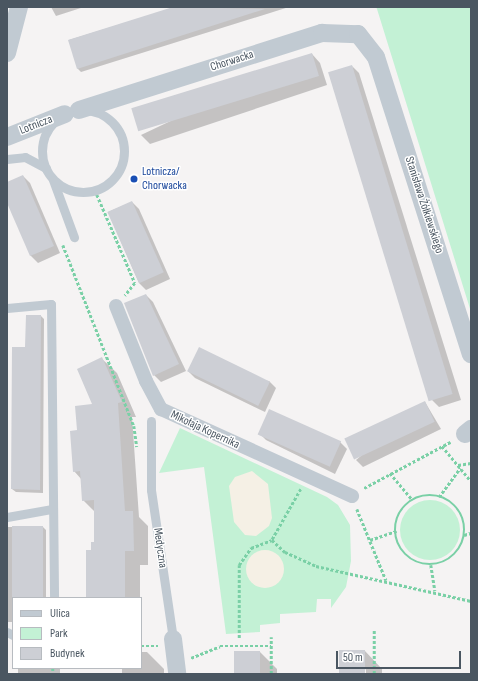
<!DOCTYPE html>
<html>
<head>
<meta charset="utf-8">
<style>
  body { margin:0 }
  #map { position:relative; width:478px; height:681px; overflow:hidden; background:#f5f3f3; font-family:"Sofia Sans Condensed",sans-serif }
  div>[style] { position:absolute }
  .green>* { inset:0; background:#c3f1d5 }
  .round { border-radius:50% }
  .sand>* { inset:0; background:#f5f0e5 }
  .shadow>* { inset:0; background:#0003; transform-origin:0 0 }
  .building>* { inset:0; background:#cdcfd5; transform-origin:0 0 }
  .path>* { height:2.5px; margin-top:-1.25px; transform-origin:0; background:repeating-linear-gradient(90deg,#7ad0a6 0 3px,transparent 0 5px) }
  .path>.ring { margin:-1.25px; padding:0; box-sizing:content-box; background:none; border:2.5px solid #7ad0a6; border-radius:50% }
  .service>* { height:9px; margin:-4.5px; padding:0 4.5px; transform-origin:4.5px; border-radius:4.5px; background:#c1cad2 }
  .service>.ring { margin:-4.5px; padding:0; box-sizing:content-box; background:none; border:9px solid #c1cad2; border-radius:50% }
  .pedestrian>* { height:14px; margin:-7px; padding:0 7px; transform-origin:7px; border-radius:7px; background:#c1cad2 }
  .minor>* { height:18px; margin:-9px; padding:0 9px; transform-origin:9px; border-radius:9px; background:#c1cad2 }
  .dots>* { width:11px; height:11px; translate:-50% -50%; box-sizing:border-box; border:2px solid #fff; border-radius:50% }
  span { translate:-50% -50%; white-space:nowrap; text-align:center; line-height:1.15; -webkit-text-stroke:3px #fff; paint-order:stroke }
  .street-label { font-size:12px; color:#4a5661 }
  .transit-label { font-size:12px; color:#164399 }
  .left { translate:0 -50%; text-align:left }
  .frame { position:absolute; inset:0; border:8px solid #4a5661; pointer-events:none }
  .legend { position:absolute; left:12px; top:597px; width:130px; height:72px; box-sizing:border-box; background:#fff; border:1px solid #b7bbc0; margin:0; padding:5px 7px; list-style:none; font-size:12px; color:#4a5661 }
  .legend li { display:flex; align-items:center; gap:8px; height:20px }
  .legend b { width:20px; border:1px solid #b7bbc0 }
  .scale { position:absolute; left:336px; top:651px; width:125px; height:18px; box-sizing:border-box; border:2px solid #4a5661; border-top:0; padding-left:5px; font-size:12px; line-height:14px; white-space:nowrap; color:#4a5661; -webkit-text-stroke:3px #fff; paint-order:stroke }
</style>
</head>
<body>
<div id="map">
  <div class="green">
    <i style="clip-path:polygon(376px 7px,471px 7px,471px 312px,377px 9px)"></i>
    <i style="clip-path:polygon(180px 428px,327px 497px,338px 505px,350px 525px,351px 561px,346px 587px,331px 608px,331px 599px,317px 599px,316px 612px,280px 614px,280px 623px,260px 625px,260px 632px,226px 634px,204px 467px,159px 473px)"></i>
    <i class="round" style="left:400px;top:500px;width:60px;height:60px"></i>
  </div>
  <div class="sand">
    <i style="clip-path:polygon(252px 471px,268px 484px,272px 518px,269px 526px,256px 536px,245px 535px,234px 522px,229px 486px,235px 477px)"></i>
    <i class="round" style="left:246px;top:550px;width:38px;height:38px"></i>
  </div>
  <div class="shadow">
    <i style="clip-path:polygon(51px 7px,84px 7px,56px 16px)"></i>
    <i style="clip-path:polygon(177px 7px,289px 7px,81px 72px,78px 69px,69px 40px)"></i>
    <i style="clip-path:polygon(312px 54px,320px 63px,327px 85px,150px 144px,141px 135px)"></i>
    <i style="clip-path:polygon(352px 66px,359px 73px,461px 400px,439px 407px,432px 400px)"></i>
    <i style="clip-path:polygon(23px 176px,30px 183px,60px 253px,38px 263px,31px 256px,7px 200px,7px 183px)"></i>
    <i style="clip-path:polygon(132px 202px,139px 209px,170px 279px,146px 290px,139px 283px,108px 212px)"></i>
    <i style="clip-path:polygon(146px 295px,153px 302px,186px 371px,161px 382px,154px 375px)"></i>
    <i style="clip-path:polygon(41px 316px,44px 319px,43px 493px,16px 492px,12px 489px,13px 348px,26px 348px)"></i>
    <i style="clip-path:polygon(102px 359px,117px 373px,136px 417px,132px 417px,139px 517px,148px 526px,148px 565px,140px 565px,140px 598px,87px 598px,95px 543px,95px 512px,83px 500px,82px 480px,74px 471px,78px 431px,94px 405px)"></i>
    <i style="clip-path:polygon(188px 371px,269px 381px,276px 388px,265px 412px,195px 378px)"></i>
    <i style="clip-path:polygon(425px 402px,441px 429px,363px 467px,356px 460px)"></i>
    <i style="clip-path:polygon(259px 433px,340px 442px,347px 449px,335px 474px,266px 440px)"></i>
    <i style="clip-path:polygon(7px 527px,43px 527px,46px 530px,46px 598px,13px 598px,13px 622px,7px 622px)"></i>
    <i style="clip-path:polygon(365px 651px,382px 669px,382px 674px,366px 674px,366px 667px,364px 674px,339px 674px)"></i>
    <i style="clip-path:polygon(141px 652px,147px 652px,164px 669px,164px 674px,122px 674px,122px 668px,141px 668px)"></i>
    <i style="clip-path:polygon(235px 652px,260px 652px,277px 669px,277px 674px,235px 674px)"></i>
    <i style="left:18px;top:668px;width:42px;height:6px"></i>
  </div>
  <div class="building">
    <i style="clip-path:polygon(173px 7px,265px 9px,77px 69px,68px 40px)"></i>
    <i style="left:312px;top:53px;width:24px;height:189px;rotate:73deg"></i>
    <i style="left:352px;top:65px;width:344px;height:25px;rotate:73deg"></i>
    <i style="clip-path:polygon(23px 175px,54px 246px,30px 256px,7px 203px,7px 182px)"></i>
    <i style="left:132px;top:201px;width:78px;height:27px;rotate:66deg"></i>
    <i style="clip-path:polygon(146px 294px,179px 364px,153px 376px,124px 303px)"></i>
    <i style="clip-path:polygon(26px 315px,41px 315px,40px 490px,11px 489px,12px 347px,25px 347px)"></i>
    <i style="left:199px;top:347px;width:79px;height:27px;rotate:26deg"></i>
    <i style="clip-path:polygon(102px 357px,122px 402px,118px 403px,125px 511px,133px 511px,134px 551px,125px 551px,125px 598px,86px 598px,86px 550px,91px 550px,91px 542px,94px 542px,94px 500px,82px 501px,80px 471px,73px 472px,70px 431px,77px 430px,75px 406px,92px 404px,77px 369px)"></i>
    <i style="left:425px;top:401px;width:23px;height:89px;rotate:65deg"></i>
    <i style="left:269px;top:409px;width:79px;height:28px;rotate:24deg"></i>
    <i style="left:12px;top:526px;width:31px;height:72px"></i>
    <i style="left:339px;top:650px;width:26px;height:24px"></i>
    <i style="left:234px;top:651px;width:26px;height:23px"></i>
  </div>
  <div class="path">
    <i style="left:95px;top:190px;width:101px;rotate:66.7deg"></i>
    <i style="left:135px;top:283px;width:16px;rotate:128deg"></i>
    <i style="left:63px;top:245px;width:194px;rotate:68.6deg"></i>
    <i style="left:134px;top:426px;width:21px;rotate:82deg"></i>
    <i style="left:442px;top:446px;width:45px;rotate:50.4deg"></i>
    <i style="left:458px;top:465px;width:13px;rotate:-9deg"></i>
    <i style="left:390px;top:473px;width:35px;rotate:50deg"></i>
    <i style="left:364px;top:488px;width:98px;rotate:-28.1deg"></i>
    <i style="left:301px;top:489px;width:59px;rotate:119.6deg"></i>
    <i style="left:272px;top:540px;width:18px;rotate:43deg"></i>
    <i style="left:285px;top:552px;width:34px;rotate:24deg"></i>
    <i style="left:316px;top:566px;width:159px;rotate:12.7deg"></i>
    <i class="ring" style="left:395px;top:495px;width:67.5px;height:67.5px"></i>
    <i style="left:439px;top:497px;width:36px;rotate:-54deg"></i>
    <i style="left:357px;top:509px;width:77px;rotate:67.8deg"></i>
    <i style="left:464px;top:535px;width:7px;rotate:-16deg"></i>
    <i style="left:370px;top:540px;width:28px;rotate:-19deg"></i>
    <i style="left:431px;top:565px;width:26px;rotate:81deg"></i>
    <i style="left:239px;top:638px;width:73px;rotate:-90deg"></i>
    <i style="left:239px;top:565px;width:21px;rotate:-55deg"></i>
    <i style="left:251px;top:548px;width:22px;rotate:-21deg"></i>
    <i style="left:141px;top:646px;width:17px"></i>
    <i style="left:191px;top:658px;width:31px;rotate:-22deg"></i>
    <i style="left:220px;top:646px;width:51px"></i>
    <i style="left:53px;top:668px;width:6px;rotate:90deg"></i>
    <i style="left:271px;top:674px;width:37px;rotate:-90deg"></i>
    <i style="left:374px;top:674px;width:44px;rotate:-90deg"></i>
  </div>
  <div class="service">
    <i class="ring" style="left:42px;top:110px;width:73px;height:73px"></i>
    <i style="left:7px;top:159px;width:18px;rotate:-6deg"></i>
    <i style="left:25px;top:157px;width:24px;rotate:28deg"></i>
    <i style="left:53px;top:180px;width:61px;rotate:69.8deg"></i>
    <i style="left:7px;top:308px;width:44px;rotate:-5.2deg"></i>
    <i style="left:51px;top:304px;width:294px;rotate:89.4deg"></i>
    <i style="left:151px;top:421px;width:69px;rotate:90deg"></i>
    <i style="left:151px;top:490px;width:151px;rotate:81.6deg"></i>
    <i style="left:7px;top:517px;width:46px;rotate:-10.1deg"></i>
    <i style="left:7px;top:632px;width:7px;rotate:27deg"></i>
  </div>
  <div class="pedestrian">
    <i style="left:116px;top:306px;width:81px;rotate:68.2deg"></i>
    <i style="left:146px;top:381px;width:32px;rotate:62deg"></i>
    <i style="left:161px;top:409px;width:210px;rotate:24.5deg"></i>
  </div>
  <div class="minor">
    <i style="left:7px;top:53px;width:48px;rotate:-75.4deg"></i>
    <i style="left:79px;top:110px;width:255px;rotate:-17.6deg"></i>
    <i style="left:322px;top:33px;width:36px;rotate:2deg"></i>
    <i style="left:358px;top:34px;width:29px;rotate:52deg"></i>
    <i style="left:376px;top:57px;width:312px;rotate:72.3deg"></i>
    <i style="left:7px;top:137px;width:62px;rotate:-21.6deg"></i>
    <i style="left:465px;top:434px;width:8px;rotate:-40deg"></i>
    <i style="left:173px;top:639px;width:35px;rotate:83deg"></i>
  </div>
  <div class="dots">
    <i style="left:134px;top:179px;background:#1a4fb4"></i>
  </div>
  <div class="street-label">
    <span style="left:232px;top:61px;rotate:-18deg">Chorwacka</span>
    <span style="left:36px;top:125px;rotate:-21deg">Lotnicza</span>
    <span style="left:424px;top:205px;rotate:72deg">Stanisława Żółkiewskiego</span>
    <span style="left:205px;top:430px;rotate:25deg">Mikołaja Kopernika</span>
    <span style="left:160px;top:548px;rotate:82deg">Medyczna</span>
  </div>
  <div class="transit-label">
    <span class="left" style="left:142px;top:179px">Lotnicza/<br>Chorwacka</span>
  </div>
  <div class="frame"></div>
  <ul class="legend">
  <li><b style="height:5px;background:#c1cad2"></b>Ulica</li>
  <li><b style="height:11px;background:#c3f1d5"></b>Park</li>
  <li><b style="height:11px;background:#cdcfd5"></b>Budynek</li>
  </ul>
  <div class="scale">50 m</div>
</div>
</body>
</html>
